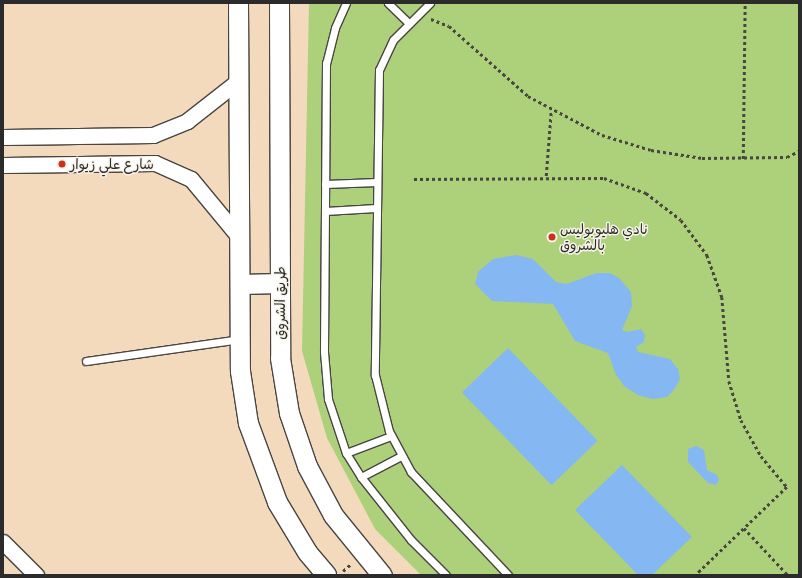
<!DOCTYPE html>
<html>
<head>
<meta charset="utf-8">
<style>
  body { margin:0 }
  #map { position:relative; width:802px; height:578px; overflow:hidden; background:#f3dabc; font-family:"Patrick Hand","Playpen Sans Arabic",sans-serif }
  div>[style] { position:absolute }
  .green>* { inset:0; background:#acd17a }
  .water>* { inset:0; background:#85b7f2; transform-origin:0 0 }
  .path>* { height:2.5px; margin-top:-1.25px; transform-origin:0; background:repeating-linear-gradient(90deg,#494541 0 3px,transparent 0 6px) }
  .roads { filter:drop-shadow(1px 0 #494541) drop-shadow(-1px 0 #494541) drop-shadow(0 1px #494541) drop-shadow(0 -1px #494541) }
  .service>* { height:7px; margin:-3.5px; padding:0 3.5px; transform-origin:3.5px; border-radius:3.5px; background:#fff }
  .minor>* { height:15px; margin:-7.5px; padding:0 7.5px; transform-origin:7.5px; border-radius:7.5px; background:#fff }
  .tertiary>* { height:19px; margin:-9.5px; padding:0 9.5px; transform-origin:9.5px; border-radius:9.5px; background:#fff }
  .dots>* { width:11px; height:11px; translate:-50% -50%; box-sizing:border-box; border:2px solid #f7f3e8; border-radius:50% }
  span { translate:-50% -50%; white-space:nowrap; text-align:center; line-height:1.15; -webkit-text-stroke:3px #f7f3e8; paint-order:stroke }
  .poi-label { font-size:14px; color:#2b2b2b }
  .left { translate:0 -50%; text-align:left }
  .street-label { font-size:14px; color:#2b2b2b }
  .frame { position:absolute; inset:0; border:4px solid #2b2b2b; pointer-events:none }
</style>
</head>
<body>
<div id="map">
  <div class="green">
    <i style="clip-path:polygon(309px 3px,799px 3px,799px 575px,421px 575px,375px 529px,327px 438px,302px 351px)"></i>
  </div>
  <div class="water">
    <i style="clip-path:polygon(516px 255px,533px 259px,556px 282px,566px 284px,597px 273px,610px 273px,619px 278px,631px 292px,632px 306px,622px 330px,627px 332px,641px 329px,645px 335px,644px 342px,636px 347px,638px 352px,670px 359px,678px 369px,680px 379px,674px 390px,667px 397px,653px 399px,638px 395px,625px 387px,616px 375px,608px 353px,575px 341px,553px 304px,492px 301px,475px 284px,478px 272px,493px 259px)"></i>
    <i style="left:508px;top:348px;width:129px;height:64px;rotate:46deg"></i>
    <i style="clip-path:polygon(696px 446px,704px 450px,707px 470px,717px 475px,719px 480px,716px 485px,708px 483px,688px 462px,688px 449px)"></i>
    <i style="clip-path:polygon(622px 465px,692px 537px,652px 575px,638px 575px,575px 510px)"></i>
  </div>
  <div class="path">
    <i style="left:431px;top:19px;width:19px;rotate:21deg"></i>
    <i style="left:449px;top:26px;width:106px;rotate:41.5deg"></i>
    <i style="left:528px;top:96px;width:84px;rotate:27.8deg"></i>
    <i style="left:602px;top:135px;width:51px;rotate:17deg"></i>
    <i style="left:651px;top:150px;width:52px;rotate:8.9deg"></i>
    <i style="left:702px;top:158px;width:85px;rotate:-0.7deg"></i>
    <i style="left:787px;top:157px;width:13px;rotate:-27deg"></i>
    <i style="left:743px;top:159px;width:156px;rotate:-89.3deg"></i>
    <i style="left:546px;top:176px;width:65px;rotate:-85.6deg"></i>
    <i style="left:414px;top:179px;width:190px;rotate:-0.3deg"></i>
    <i style="left:604px;top:178px;width:45px;rotate:19.7deg"></i>
    <i style="left:646px;top:193px;width:44px;rotate:37.6deg"></i>
    <i style="left:681px;top:220px;width:44px;rotate:53.4deg"></i>
    <i style="left:707px;top:255px;width:45px;rotate:70.3deg"></i>
    <i style="left:722px;top:297px;width:84px;rotate:85.2deg"></i>
    <i style="left:729px;top:381px;width:41px;rotate:72.9deg"></i>
    <i style="left:741px;top:420px;width:41px;rotate:60.9deg"></i>
    <i style="left:761px;top:456px;width:40px;rotate:50deg"></i>
    <i style="left:787px;top:487px;width:127px;rotate:136deg"></i>
    <i style="left:744px;top:528px;width:64px;rotate:46.9deg"></i>
    <i style="left:343px;top:571px;width:11px;rotate:-41deg"></i>
  </div>
  <div class="roads">
    <div class="service">
      <i style="left:346px;top:3px;width:27px;rotate:114deg"></i>
      <i style="left:335px;top:28px;width:36px;rotate:104deg"></i>
      <i style="left:326px;top:63px;width:289px;rotate:90.4deg"></i>
      <i style="left:324px;top:352px;width:47px;rotate:85.1deg"></i>
      <i style="left:328px;top:399px;width:57px;rotate:71.6deg"></i>
      <i style="left:346px;top:453px;width:28px;rotate:58deg"></i>
      <i style="left:361px;top:477px;width:80px;rotate:51.6deg"></i>
      <i style="left:411px;top:540px;width:49px;rotate:45deg"></i>
      <i style="left:388px;top:3px;width:29px;rotate:44deg"></i>
      <i style="left:430px;top:3px;width:52px;rotate:135deg"></i>
      <i style="left:393px;top:40px;width:33px;rotate:115deg"></i>
      <i style="left:379px;top:70px;width:305px;rotate:90.8deg"></i>
      <i style="left:375px;top:375px;width:58px;rotate:76deg"></i>
      <i style="left:389px;top:431px;width:47px;rotate:61.8deg"></i>
      <i style="left:411px;top:472px;width:141px;rotate:46.7deg"></i>
      <i style="left:325px;top:184px;width:52px;rotate:-2.2deg"></i>
      <i style="left:325px;top:211px;width:51px;rotate:-3.4deg"></i>
      <i style="left:86px;top:361px;width:156px;rotate:-8.1deg"></i>
      <i style="left:346px;top:453px;width:48px;rotate:-20.7deg"></i>
      <i style="left:361px;top:477px;width:45px;rotate:-27.7deg"></i>
    </div>
    <div class="minor">
      <i style="left:3px;top:137px;width:150px;rotate:-0.8deg"></i>
      <i style="left:153px;top:135px;width:37px;rotate:-22deg"></i>
      <i style="left:187px;top:121px;width:65px;rotate:-38.1deg"></i>
      <i style="left:3px;top:165px;width:152px;rotate:-0.8deg"></i>
      <i style="left:155px;top:163px;width:39px;rotate:24deg"></i>
      <i style="left:191px;top:179px;width:75px;rotate:50.4deg"></i>
      <i style="left:3px;top:542px;width:47px;rotate:45deg"></i>
    </div>
    <div class="tertiary">
      <i style="left:238px;top:3px;width:368px;rotate:89.7deg"></i>
      <i style="left:240px;top:371px;width:53px;rotate:81.3deg"></i>
      <i style="left:248px;top:423px;width:84px;rotate:69.8deg"></i>
      <i style="left:277px;top:502px;width:58px;rotate:59deg"></i>
      <i style="left:307px;top:552px;width:30px;rotate:50deg"></i>
      <i style="left:279px;top:3px;width:355px;rotate:89.8deg"></i>
      <i style="left:280px;top:358px;width:56px;rotate:80.7deg"></i>
      <i style="left:289px;top:413px;width:56px;rotate:71.2deg"></i>
      <i style="left:307px;top:466px;width:55px;rotate:62deg"></i>
      <i style="left:333px;top:515px;width:77px;rotate:50.8deg"></i>
      <i style="left:240px;top:284px;width:40px;rotate:-1.4deg"></i>
    </div>
  </div>
  <div class="dots">
    <i style="left:62px;top:164px;background:#c8321e"></i>
    <i style="left:552px;top:237px;background:#c8321e"></i>
  </div>
  <div class="poi-label">
    <span class="left" style="left:70px;top:164px">شارع علي زيوار</span>
    <span class="left" style="left:560px;top:237px">نادي هليوبوليس<br>بالشروق</span>
  </div>
  <div class="street-label">
    <span style="left:280px;top:303px;rotate:-90deg">طريق الشروق</span>
  </div>
  <div class="frame"></div>
</div>
</body>
</html>
